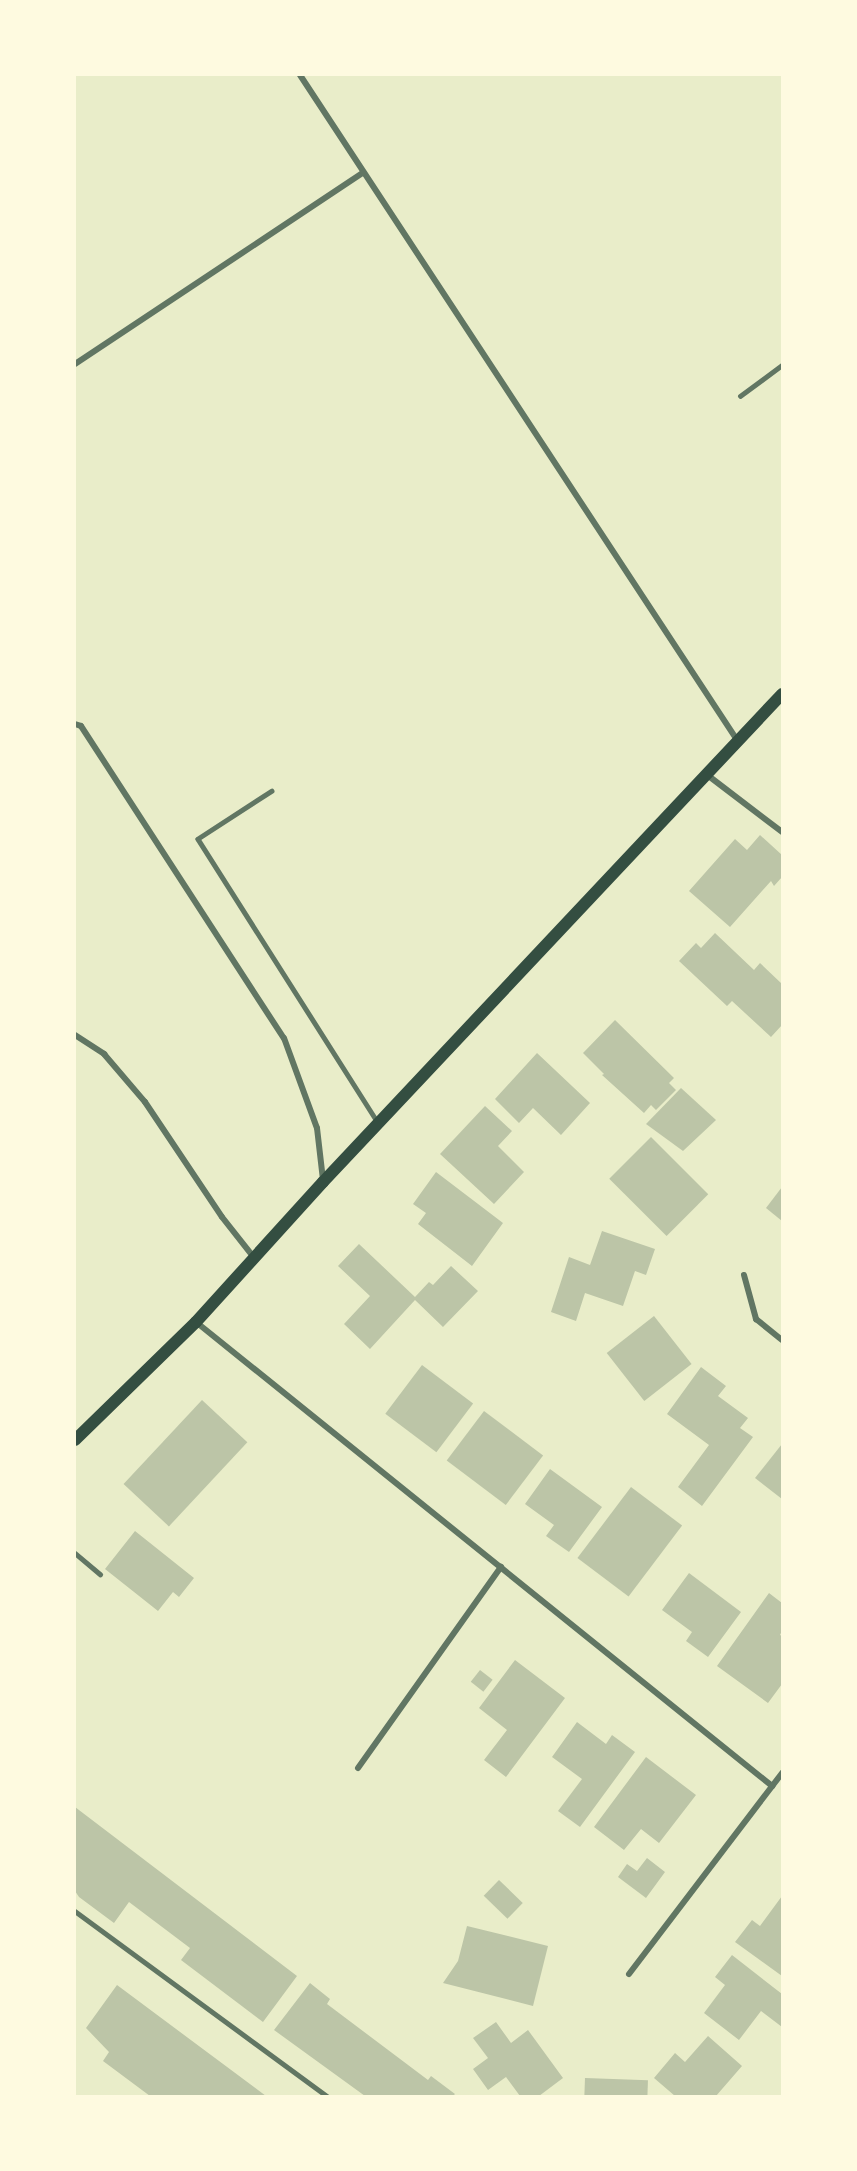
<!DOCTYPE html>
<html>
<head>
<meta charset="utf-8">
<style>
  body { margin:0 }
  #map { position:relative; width:857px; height:2171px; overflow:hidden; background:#e9edc9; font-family:"Zilla Slab",serif }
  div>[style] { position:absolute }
  .building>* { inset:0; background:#bcc5a7; transform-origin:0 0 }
  .service>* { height:4.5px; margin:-2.25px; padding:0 2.25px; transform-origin:2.25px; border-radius:2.25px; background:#617663 }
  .minor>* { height:6px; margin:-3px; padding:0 3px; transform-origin:3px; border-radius:3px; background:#617663 }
  .secondary>* { height:12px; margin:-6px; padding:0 6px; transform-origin:6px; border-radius:6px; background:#344e41 }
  span { translate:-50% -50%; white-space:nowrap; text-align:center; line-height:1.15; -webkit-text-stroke:6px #fefae0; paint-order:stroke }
  .frame { position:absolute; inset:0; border:76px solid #fefae0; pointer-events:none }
</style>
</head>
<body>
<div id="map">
  <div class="building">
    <i style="clip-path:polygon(760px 835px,782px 855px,782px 877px,774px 886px,771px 881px,730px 927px,689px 891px,735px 839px,747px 850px)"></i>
    <i style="clip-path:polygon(715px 933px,754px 970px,760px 963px,782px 984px,782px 1025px,771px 1037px,732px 1001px,727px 1006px,679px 961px,696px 943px,701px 948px)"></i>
    <i style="clip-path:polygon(615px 1020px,674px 1078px,669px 1083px,676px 1090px,656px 1110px,651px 1105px,644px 1113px,602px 1075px,604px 1074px,583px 1053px)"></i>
    <i style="clip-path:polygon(537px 1053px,590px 1103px,561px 1135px,533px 1108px,519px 1123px,495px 1099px)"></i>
    <i style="clip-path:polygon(681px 1088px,716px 1120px,683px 1151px,646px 1124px)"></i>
    <i style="clip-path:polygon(485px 1106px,512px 1131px,498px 1146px,524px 1172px,494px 1204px,440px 1154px)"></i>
    <i style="left:651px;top:1137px;width:81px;height:59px;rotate:45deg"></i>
    <i style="clip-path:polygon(436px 1172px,503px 1223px,472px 1266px,418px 1224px,426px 1213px,413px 1204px)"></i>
    <i style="clip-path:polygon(782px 1187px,782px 1221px,766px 1208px)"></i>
    <i style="clip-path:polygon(602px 1231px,655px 1249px,646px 1275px,635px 1271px,623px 1306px,585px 1293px,576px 1321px,551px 1312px,569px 1257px,590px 1265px)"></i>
    <i style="clip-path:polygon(359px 1244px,415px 1297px,429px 1282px,433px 1285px,451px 1266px,478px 1291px,443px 1327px,415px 1300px,370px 1349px,344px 1324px,370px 1296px,338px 1266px)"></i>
    <i style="left:654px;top:1316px;width:61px;height:60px;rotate:52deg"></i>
    <i style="left:422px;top:1365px;width:64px;height:61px;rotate:37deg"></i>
    <i style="clip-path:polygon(701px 1367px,726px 1386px,718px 1396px,748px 1418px,740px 1428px,753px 1437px,702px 1506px,678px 1487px,709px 1445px,667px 1414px)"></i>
    <i style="left:202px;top:1400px;width:62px;height:115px;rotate:43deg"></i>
    <i style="left:484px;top:1411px;width:74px;height:62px;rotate:37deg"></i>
    <i style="clip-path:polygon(782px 1444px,782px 1499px,755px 1478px)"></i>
    <i style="clip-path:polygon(550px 1469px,602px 1507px,569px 1552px,546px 1536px,554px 1525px,525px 1504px)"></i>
    <i style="left:631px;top:1487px;width:64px;height:89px;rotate:37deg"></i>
    <i style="clip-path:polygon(135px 1531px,194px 1578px,179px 1597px,173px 1592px,158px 1611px,105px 1569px)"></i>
    <i style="clip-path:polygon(689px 1573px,741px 1612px,708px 1657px,686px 1641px,692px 1632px,662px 1610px)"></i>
    <i style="clip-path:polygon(769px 1593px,782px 1603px,782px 1631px,780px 1635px,782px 1636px,782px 1684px,768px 1703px,717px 1666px)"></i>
    <i style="clip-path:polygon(515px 1660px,565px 1698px,506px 1777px,484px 1760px,507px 1730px,479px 1708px)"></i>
    <i style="left:480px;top:1670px;width:16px;height:15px;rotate:38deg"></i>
    <i style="clip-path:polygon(577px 1722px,606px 1744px,612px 1735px,635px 1752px,580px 1827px,558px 1811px,582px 1779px,552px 1757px)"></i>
    <i style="clip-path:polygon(646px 1757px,696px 1795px,659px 1843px,641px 1829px,624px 1850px,594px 1827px)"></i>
    <i style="clip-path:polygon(75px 1807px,297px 1976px,263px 2022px,181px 1960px,190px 1948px,129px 1902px,114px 1923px,79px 1897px,75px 1891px)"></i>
    <i style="clip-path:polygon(647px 1858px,665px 1872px,646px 1898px,618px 1877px,627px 1864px,637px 1871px)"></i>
    <i style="left:499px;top:1880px;width:33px;height:22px;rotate:44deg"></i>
    <i style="clip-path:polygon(782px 1896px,782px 1976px,735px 1942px,752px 1920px,760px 1926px)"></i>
    <i style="clip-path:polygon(467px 1926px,548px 1946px,533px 2006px,443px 1983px,458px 1961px)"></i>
    <i style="clip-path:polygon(732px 1955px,782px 1994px,782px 2027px,761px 2011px,739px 2040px,704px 2013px,725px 1985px,715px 1977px)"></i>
    <i style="clip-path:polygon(310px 1983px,330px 1999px,327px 2004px,428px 2080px,431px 2076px,455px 2094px,453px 2096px,365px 2096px,274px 2030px)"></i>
    <i style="clip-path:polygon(117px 1985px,266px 2096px,150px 2096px,103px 2061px,109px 2052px,86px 2028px)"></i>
    <i style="clip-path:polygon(496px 2022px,511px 2043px,528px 2030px,563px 2078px,539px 2096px,520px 2096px,506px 2077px,488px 2090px,473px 2069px,488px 2058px,473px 2038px)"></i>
    <i style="clip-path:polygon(708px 2036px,742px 2066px,716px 2096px,675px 2096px,654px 2078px,675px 2053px,685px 2062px)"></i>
    <i style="left:585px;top:2078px;width:63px;height:18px;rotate:2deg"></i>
  </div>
  <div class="service">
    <i style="left:740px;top:396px;width:52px;rotate:-36.4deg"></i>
    <i style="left:272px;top:791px;width:88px;rotate:147deg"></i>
    <i style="left:198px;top:839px;width:336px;rotate:57.6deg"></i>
    <i style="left:75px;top:1553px;width:33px;rotate:40deg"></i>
    <i style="left:75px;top:1911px;width:313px;rotate:36.3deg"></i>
  </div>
  <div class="minor">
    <i style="left:300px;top:75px;width:796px;rotate:56.69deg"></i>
    <i style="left:75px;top:364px;width:346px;rotate:-33.6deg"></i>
    <i style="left:75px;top:724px;width:6px;rotate:18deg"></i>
    <i style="left:81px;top:726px;width:372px;rotate:57deg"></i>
    <i style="left:284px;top:1038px;width:96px;rotate:69.9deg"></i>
    <i style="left:317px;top:1128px;width:52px;rotate:83.4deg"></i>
    <i style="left:706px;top:774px;width:96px;rotate:37.3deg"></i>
    <i style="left:75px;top:1035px;width:35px;rotate:33deg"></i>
    <i style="left:104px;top:1054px;width:63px;rotate:49.5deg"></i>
    <i style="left:145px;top:1102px;width:138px;rotate:56.2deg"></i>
    <i style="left:222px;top:1217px;width:53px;rotate:51.8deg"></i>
    <i style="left:744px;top:1275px;width:46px;rotate:74.7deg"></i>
    <i style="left:756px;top:1319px;width:33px;rotate:39deg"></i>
    <i style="left:196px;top:1322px;width:740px;rotate:38.85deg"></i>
    <i style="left:358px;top:1768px;width:247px;rotate:-54.6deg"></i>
    <i style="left:629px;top:1974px;width:253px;rotate:-52.7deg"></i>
  </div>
  <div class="secondary">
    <i style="left:75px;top:1440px;width:169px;rotate:-44.3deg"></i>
    <i style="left:196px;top:1322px;width:189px;rotate:-47.8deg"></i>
    <i style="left:323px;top:1182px;width:670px;rotate:-46.75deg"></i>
  </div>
  <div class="frame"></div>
</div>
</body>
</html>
